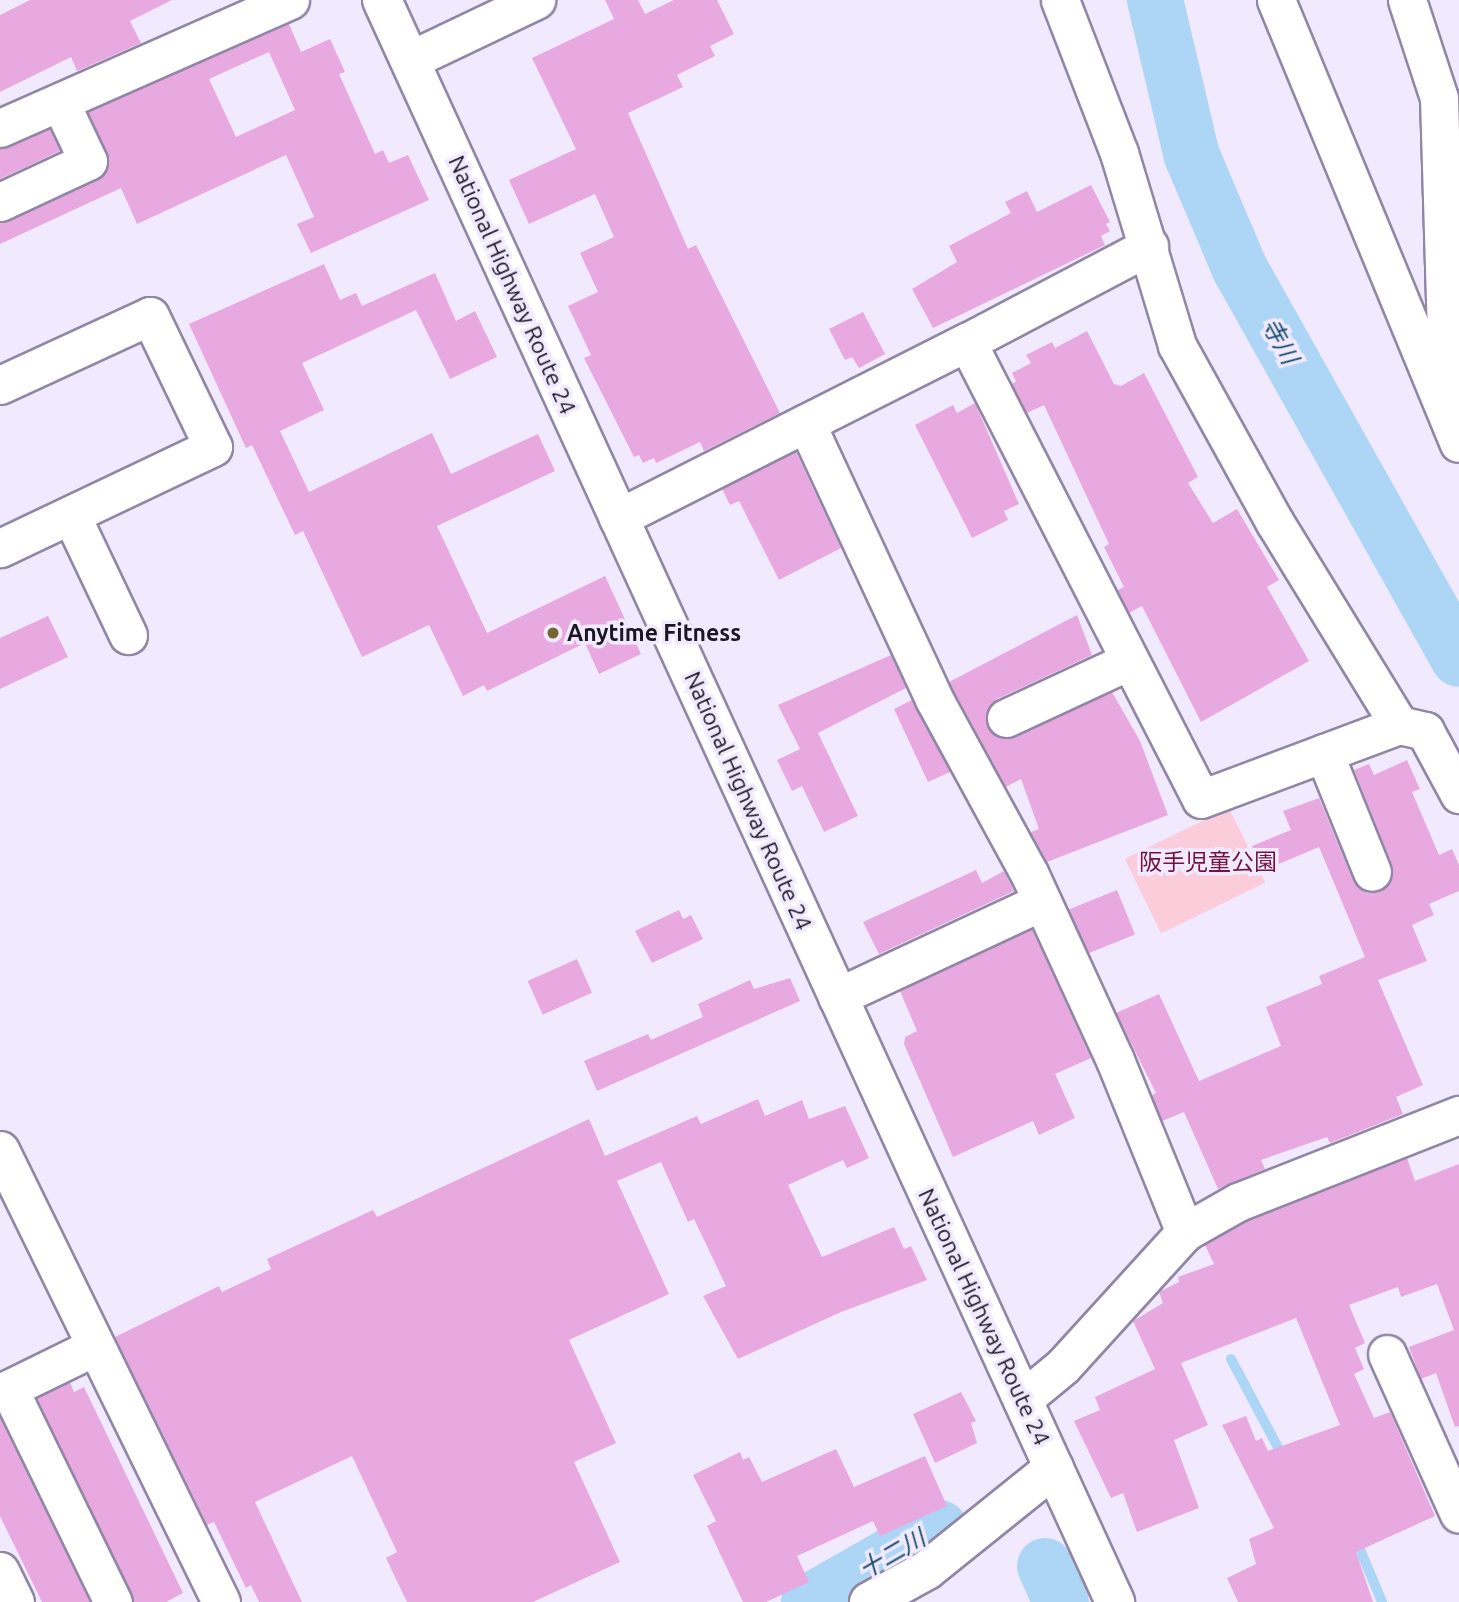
<!DOCTYPE html>
<html>
<head>
<meta charset="utf-8">
<style>
  body { margin:0 }
  #map { position:relative; width:1459px; height:1602px; overflow:hidden; background:#f1eafe; font-family:Ubuntu,"Noto Sans JP",sans-serif }
  div>[style] { position:absolute }
  .green>* { inset:0; background:#fbccd9; transform-origin:0 0 }
  .stream>* { height:10px; margin:-5px; padding:0 5px; transform-origin:5px; border-radius:5px; background:#add6f6 }
  .river>* { height:56px; margin:-28px; padding:0 28px; transform-origin:28px; border-radius:28px; background:#add6f6 }
  .building>* { inset:0; background:#e8a8e0; transform-origin:0 0 }
  .roads { filter:drop-shadow(2px 0 #9186a6) drop-shadow(-2px 0 #9186a6) drop-shadow(0 2px #9186a6) drop-shadow(0 -2px #9186a6) }
  .minor>* { height:37px; margin:-18.5px; padding:0 18.5px; transform-origin:18.5px; border-radius:18.5px; background:#fff }
  .major>* { height:38px; margin:-19px; padding:0 19px; transform-origin:19px; border-radius:19px; background:#fff }
  .highway>* { height:38px; margin:-19px; padding:0 19px; transform-origin:19px; border-radius:19px; background:#fff }
  .dots>* { width:19px; height:19px; translate:-50% -50%; box-sizing:border-box; border:4px solid #f1eafe; border-radius:50% }
  span { translate:-50% -50%; white-space:nowrap; text-align:center; line-height:1.15; -webkit-text-stroke:7px #f1eafe; paint-order:stroke }
  .street-label { font-size:23px; color:#1a1622 }
  .poi-label { font-size:23px; color:#1a1622; font-weight:700 }
  .left { translate:0 -50%; text-align:left }
  .park-label { font-size:23px; color:#73123c }
  .water-label { font-size:24px; color:#174d70; font-style:italic }
</style>
</head>
<body>
<div id="map">
  <div class="green">
    <i style="left:1229px;top:808px;width:83px;height:116px;rotate:64deg"></i>
  </div>
  <div class="stream">
    <i style="left:1231px;top:1359px;width:111px;rotate:62deg"></i>
    <i style="left:1356px;top:1540px;width:67px;rotate:67.2deg"></i>
  </div>
  <div class="river">
    <i style="left:1155px;top:0;width:160px;rotate:76.7deg"></i>
    <i style="left:1192px;top:156px;width:123px;rotate:67deg"></i>
    <i style="left:1240px;top:269px;width:447px;rotate:60.7deg"></i>
    <i style="left:1045px;top:1566px;width:39px;rotate:66deg"></i>
    <i style="left:809px;top:1602px;width:150px;rotate:-29.6deg"></i>
  </div>
  <div class="building">
    <i style="clip-path:polygon(30px 0,172px 0,130px 21px,141px 43px,77px 71px,71px 57px,0 92px,0 15px)"></i>
    <i style="clip-path:polygon(605px 0,638px 0,645px 14px,674px 0,717px 0,734px 34px,710px 46px,715px 56px,677px 75px,683px 87px,628px 113px,688px 249px,696px 245px,780px 413px,704px 451px,700px 442px,656px 463px,654px 458px,643px 463px,639px 455px,634px 457px,584px 358px,591px 355px,568px 306px,598px 292px,580px 253px,614px 237px,595px 194px,529px 224px,509px 180px,576px 149px,532px 58px,614px 19px)"></i>
    <i style="clip-path:polygon(evenodd,289px 24px,301px 52px,330px 39px,345px 72px,339px 74px,375px 154px,383px 150px,389px 163px,408px 155px,429px 200px,311px 253px,297px 224px,314px 217px,286px 155px,137px 224px,121px 188px,0 244px,0 223px,106px 172px,107px 153px,88px 112px,289px 24px,269px 52px,295px 110px,236px 137px,209px 79px,269px 52px)"></i>
    <i style="clip-path:polygon(50px 129px,60px 151px,0 179px,0 149px)"></i>
    <i style="clip-path:polygon(1091px 185px,1110px 222px,1106px 224px,1110px 231px,1101px 236px,1105px 245px,933px 328px,912px 289px,957px 262px,949px 246px,1011px 213px,1005px 202px,1027px 191px,1037px 212px)"></i>
    <i style="clip-path:polygon(324px 264px,340px 300px,356px 293px,362px 306px,435px 273px,456px 321px,475px 311px,497px 357px,450px 379px,416px 310px,302px 363px,324px 410px,280px 431px,309px 492px,432px 433px,451px 474px,538px 434px,555px 471px,437px 526px,487px 633px,605px 576px,641px 654px,599px 674px,585px 643px,487px 691px,484px 685px,463px 696px,429px 625px,362px 657px,303px 531px,295px 535px,252px 445px,246px 448px,189px 324px)"></i>
    <i style="clip-path:polygon(863px 312px,885px 354px,859px 368px,852px 357px,845px 360px,829px 329px)"></i>
    <i style="clip-path:polygon(1087px 331px,1114px 384px,1121px 386px,1144px 373px,1198px 477px,1188px 483px,1213px 523px,1237px 509px,1279px 580px,1267px 587px,1309px 661px,1201px 722px,1142px 606px,1129px 613px,1118px 590px,1124px 587px,1104px 547px,1109px 544px,1044px 405px,1027px 413px,1012px 384px,1016px 381px,1012px 373px,1031px 363px,1026px 355px,1052px 342px,1055px 348px)"></i>
    <i style="clip-path:polygon(975px 403px,1019px 504px,1004px 511px,1008px 520px,972px 538px,915px 425px,953px 405px,957px 413px)"></i>
    <i style="clip-path:polygon(796px 452px,841px 548px,779px 580px,739px 501px,730px 505px,722px 489px)"></i>
    <i style="clip-path:polygon(1077px 615px,1092px 655px,997px 699px,989px 707px,987px 726px,995px 735px,1014px 737px,1112px 692px,1140px 741px,1168px 815px,1047px 862px,1031px 832px,1039px 829px,1021px 779px,1006px 787px,949px 682px)"></i>
    <i style="clip-path:polygon(48px 616px,68px 657px,0 689px,0 638px)"></i>
    <i style="clip-path:polygon(891px 655px,906px 688px,818px 733px,858px 816px,824px 832px,802px 786px,792px 791px,777px 760px,800px 749px,778px 705px)"></i>
    <i style="clip-path:polygon(912px 700px,950px 772px,928px 782px,894px 709px)"></i>
    <i style="clip-path:polygon(1407px 760px,1420px 789px,1412px 792px,1439px 855px,1452px 849px,1459px 865px,1459px 891px,1429px 904px,1434px 915px,1412px 925px,1427px 961px,1378px 980px,1423px 1085px,1396px 1097px,1403px 1114px,1330px 1143px,1327px 1137px,1261px 1160px,1265px 1169px,1218px 1189px,1184px 1112px,1162px 1121px,1152px 1095px,1156px 1093px,1116px 1013px,1159px 994px,1199px 1081px,1281px 1046px,1266px 1007px,1322px 984px,1319px 976px,1365px 957px,1319px 847px,1262px 871px,1252px 846px,1291px 830px,1283px 811px,1319px 798px,1353px 880px,1368px 893px,1380px 891px,1393px 876px,1392px 865px,1354px 770px,1369px 764px,1374px 775px)"></i>
    <i style="clip-path:polygon(976px 870px,982px 883px,1004px 871px,1014px 891px,879px 954px,863px 922px)"></i>
    <i style="left:1117px;top:890px;width:48px;height:52px;rotate:68deg"></i>
    <i style="clip-path:polygon(679px 910px,683px 919px,691px 915px,703px 939px,652px 963px,635px 931px)"></i>
    <i style="clip-path:polygon(1032px 929px,1091px 1058px,1055px 1074px,1075px 1118px,1039px 1135px,1033px 1121px,953px 1157px,904px 1044px,905px 1037px,917px 1031px,900px 991px)"></i>
    <i style="left:577px;top:959px;width:37px;height:54px;rotate:66deg"></i>
    <i style="clip-path:polygon(790px 978px,800px 1001px,597px 1091px,584px 1061px,648px 1034px,651px 1040px,703px 1017px,698px 1004px,750px 980px,754px 989px)"></i>
    <i style="clip-path:polygon(758px 1099px,765px 1116px,802px 1100px,809px 1119px,845px 1106px,869px 1158px,847px 1168px,843px 1160px,788px 1185px,822px 1257px,894px 1227px,904px 1249px,911px 1246px,927px 1280px,841px 1312px,738px 1359px,703px 1296px,726px 1286px,694px 1219px,688px 1222px,661px 1162px,617px 1181px,669px 1294px,569px 1340px,616px 1443px,574px 1462px,620px 1562px,533px 1602px,407px 1602px,386px 1558px,397px 1552px,352px 1456px,255px 1502px,302px 1602px,259px 1602px,251px 1585px,246px 1588px,214px 1522px,207px 1525px,115px 1337px,219px 1286px,222px 1292px,271px 1269px,267px 1259px,308px 1240px,373px 1210px,377px 1217px,589px 1119px,605px 1156px,697px 1116px,701px 1124px)"></i>
    <i style="clip-path:polygon(1407px 1158px,1415px 1181px,1459px 1164px,1459px 1426px,1455px 1427px,1436px 1373px,1421px 1379px,1409px 1347px,1454px 1330px,1437px 1284px,1401px 1297px,1398px 1287px,1349px 1305px,1365px 1343px,1355px 1348px,1364px 1369px,1354px 1374px,1374px 1418px,1390px 1412px,1435px 1516px,1356px 1552px,1373px 1602px,1238px 1602px,1227px 1578px,1256px 1564px,1249px 1539px,1274px 1528px,1222px 1425px,1246px 1416px,1256px 1441px,1262px 1438px,1268px 1451px,1340px 1425px,1296px 1318px,1181px 1363px,1208px 1425px,1174px 1440px,1199px 1508px,1137px 1532px,1123px 1493px,1111px 1498px,1074px 1421px,1100px 1410px,1095px 1397px,1155px 1369px,1133px 1321px,1163px 1303px,1159px 1292px,1179px 1282px,1178px 1277px,1214px 1264px,1205px 1245px,1247px 1221px)"></i>
    <i style="clip-path:polygon(70px 1382px,74px 1392px,84px 1387px,183px 1593px,166px 1602px,134px 1602px,37px 1398px)"></i>
    <i style="clip-path:polygon(961px 1392px,976px 1421px,971px 1423px,977px 1443px,935px 1463px,913px 1414px)"></i>
    <i style="clip-path:polygon(0 1418px,90px 1602px,42px 1602px,0 1516px)"></i>
    <i style="clip-path:polygon(836px 1449px,854px 1487px,925px 1456px,947px 1506px,880px 1536px,873px 1521px,797px 1556px,809px 1582px,766px 1602px,743px 1602px,707px 1526px,716px 1521px,693px 1475px,740px 1452px,743px 1460px,749px 1457px,762px 1482px)"></i>
  </div>
  <div class="roads">
    <div class="minor">
      <i style="left:1276px;top:0;width:479px;rotate:67.6deg"></i>
      <i style="left:1407px;top:0;width:103px;rotate:71.9deg"></i>
      <i style="left:1439px;top:98px;width:299px;rotate:88.3deg"></i>
      <i style="left:410px;top:60px;width:140px;rotate:-25.5deg"></i>
      <i style="left:0;top:128px;width:317px;rotate:-23.8deg"></i>
      <i style="left:0;top:202px;width:97px;rotate:-25deg"></i>
      <i style="left:88px;top:161px;width:65px;rotate:-115.4deg"></i>
      <i style="left:967px;top:342px;width:206px;rotate:-27.8deg"></i>
      <i style="left:0;top:385px;width:165px;rotate:-24.7deg"></i>
      <i style="left:150px;top:316px;width:145px;rotate:64.3deg"></i>
      <i style="left:213px;top:447px;width:236px;rotate:154.6deg"></i>
      <i style="left:806px;top:423px;width:304px;rotate:65.1deg"></i>
      <i style="left:934px;top:699px;width:198px;rotate:61.4deg"></i>
      <i style="left:1029px;top:873px;width:206px;rotate:65.3deg"></i>
      <i style="left:1115px;top:1060px;width:186px;rotate:67.9deg"></i>
      <i style="left:71px;top:515px;width:133px;rotate:64.6deg"></i>
      <i style="left:618px;top:518px;width:391px;rotate:-26.8deg"></i>
      <i style="left:967px;top:342px;width:513px;rotate:62.89deg"></i>
      <i style="left:1201px;top:799px;width:211px;rotate:-20.5deg"></i>
      <i style="left:1399px;top:725px;width:239px;rotate:-121.5deg"></i>
      <i style="left:1274px;top:521px;width:201px;rotate:-118.9deg"></i>
      <i style="left:1177px;top:345px;width:201px;rotate:-106.8deg"></i>
      <i style="left:1119px;top:153px;width:164px;rotate:-111.1deg"></i>
      <i style="left:1006px;top:718px;width:136px;rotate:-24.9deg"></i>
      <i style="left:1399px;top:725px;width:27px;rotate:13deg"></i>
      <i style="left:1425px;top:731px;width:72px;rotate:61.6deg"></i>
      <i style="left:1324px;top:753px;width:128px;rotate:68deg"></i>
      <i style="left:837px;top:997px;width:225px;rotate:-25deg"></i>
      <i style="left:0;top:1150px;width:503px;rotate:63.94deg"></i>
      <i style="left:1387px;top:1354px;width:175px;rotate:65.8deg"></i>
      <i style="left:9px;top:1389px;width:237px;rotate:64deg"></i>
      <i style="left:0;top:1393px;width:105px;rotate:-26.1deg"></i>
      <i style="left:1022px;top:1400px;width:53px;rotate:-39.7deg"></i>
      <i style="left:1063px;top:1366px;width:181px;rotate:-47.7deg"></i>
      <i style="left:1185px;top:1232px;width:61px;rotate:-29.5deg"></i>
      <i style="left:1238px;top:1202px;width:238px;rotate:-21.5deg"></i>
      <i style="left:0;top:1571px;width:34px;rotate:64deg"></i>
    </div>
    <div class="major">
      <i style="left:869px;top:1602px;width:66px;rotate:-28.9deg"></i>
      <i style="left:927px;top:1570px;width:163px;rotate:-38.8deg"></i>
    </div>
    <div class="highway">
      <i style="left:382px;top:0;width:1762px;rotate:65.41deg"></i>
    </div>
  </div>
  <div class="dots">
    <i style="left:553px;top:633px;background:#766432"></i>
  </div>
  <div class="street-label">
    <span style="left:512px;top:285px;rotate:66deg">National Highway Route 24</span>
    <span style="left:748px;top:801px;rotate:66deg">National Highway Route 24</span>
    <span style="left:984px;top:1317px;rotate:65deg">National Highway Route 24</span>
  </div>
  <div class="poi-label">
    <span class="left" style="left:567px;top:633px">Anytime Fitness</span>
  </div>
  <div class="park-label">
    <span style="left:1208px;top:862px">阪手児童公園</span>
  </div>
  <div class="water-label">
    <span style="left:1280px;top:341px;rotate:61deg">寺川</span>
    <span style="left:892px;top:1554px;rotate:-30deg">十二川</span>
  </div>
</div>
</body>
</html>
